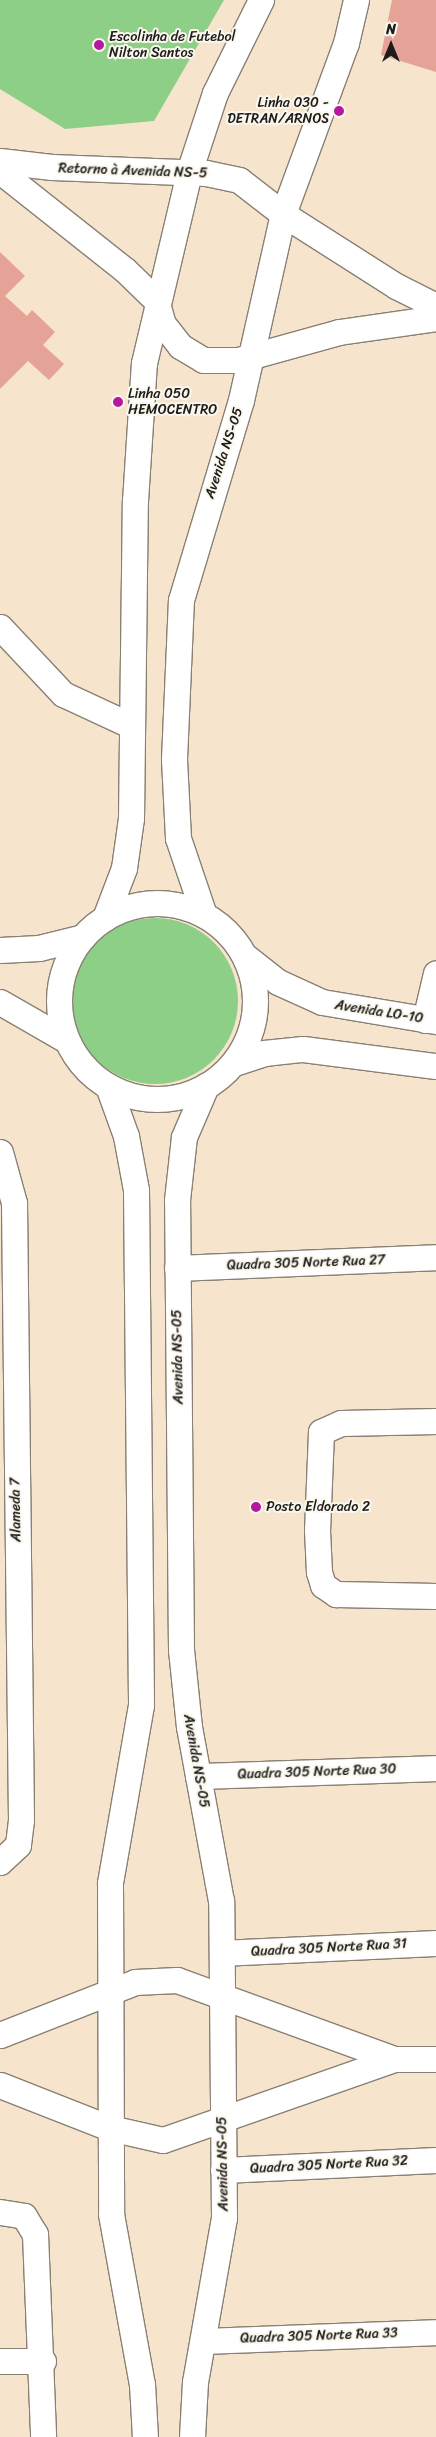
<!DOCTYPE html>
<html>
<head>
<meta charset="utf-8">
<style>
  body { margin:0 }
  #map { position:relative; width:436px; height:2437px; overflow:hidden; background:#f6e4cd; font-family:Sriracha,sans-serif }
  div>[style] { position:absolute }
  .green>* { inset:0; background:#8dcf87 }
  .round { border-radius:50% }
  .building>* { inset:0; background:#e5a296 }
  .roads { filter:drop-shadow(1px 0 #898074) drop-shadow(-1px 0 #898074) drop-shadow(0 1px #898074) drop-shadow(0 -1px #898074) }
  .minor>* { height:25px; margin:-12.5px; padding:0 12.5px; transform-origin:12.5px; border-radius:12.5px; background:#fff }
  .minor>.ring { margin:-12.5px; padding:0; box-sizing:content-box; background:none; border:25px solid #fff; border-radius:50% }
  .dots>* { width:14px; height:14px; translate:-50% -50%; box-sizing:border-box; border:2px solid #fbf7ec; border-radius:50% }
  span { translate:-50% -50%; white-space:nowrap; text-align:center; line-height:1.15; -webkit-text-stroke:4px #fbf7ec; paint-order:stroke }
  .poi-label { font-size:14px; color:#1c1c1c }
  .left { translate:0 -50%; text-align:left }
  .right { translate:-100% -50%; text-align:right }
  .street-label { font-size:14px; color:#1c1c1c }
  .north { position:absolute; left:366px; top:20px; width:50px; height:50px; -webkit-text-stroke:4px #fbf7ec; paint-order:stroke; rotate:0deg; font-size:14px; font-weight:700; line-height:20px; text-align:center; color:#1c1c1c }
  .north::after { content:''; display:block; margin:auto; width:18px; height:22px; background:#1c1c1c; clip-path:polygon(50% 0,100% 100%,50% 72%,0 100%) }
</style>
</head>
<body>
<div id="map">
  <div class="green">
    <i style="clip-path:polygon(0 0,224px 0,154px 121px,65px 129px,0 89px)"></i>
    <i class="round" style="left:72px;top:918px;width:166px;height:166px"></i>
  </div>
  <div class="building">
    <i style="clip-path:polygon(392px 0,436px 0,436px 72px,381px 55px)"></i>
    <i style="clip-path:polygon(0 252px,25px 276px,5px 296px,27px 316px,32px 310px,55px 332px,43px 345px,64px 364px,49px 380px,28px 361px,0 389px)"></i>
  </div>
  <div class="roads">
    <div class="minor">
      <i style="left:0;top:161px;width:52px;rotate:6.6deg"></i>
      <i style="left:52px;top:167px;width:154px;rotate:2.2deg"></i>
      <i style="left:206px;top:173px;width:34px;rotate:12deg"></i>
      <i style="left:239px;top:180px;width:56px;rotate:37.7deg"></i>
      <i style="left:283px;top:214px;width:134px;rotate:32.5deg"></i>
      <i style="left:396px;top:286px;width:45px;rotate:26.6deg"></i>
      <i style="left:0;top:171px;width:159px;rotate:38.4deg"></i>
      <i style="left:125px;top:270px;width:43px;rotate:44.1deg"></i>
      <i style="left:156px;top:300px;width:25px;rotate:74deg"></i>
      <i style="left:163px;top:324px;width:28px;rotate:52deg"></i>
      <i style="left:180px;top:346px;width:27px;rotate:31deg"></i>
      <i style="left:203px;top:360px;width:35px"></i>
      <i style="left:238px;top:360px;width:105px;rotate:-15.5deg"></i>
      <i style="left:339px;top:332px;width:98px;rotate:-8.2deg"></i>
      <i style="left:0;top:627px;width:92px;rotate:46.8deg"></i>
      <i style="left:63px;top:694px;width:76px;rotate:24.9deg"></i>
      <i class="ring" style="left:59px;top:903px;width:171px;height:171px"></i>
      <i style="left:204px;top:915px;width:81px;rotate:-108.7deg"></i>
      <i style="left:178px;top:838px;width:79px;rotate:-92.9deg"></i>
      <i style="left:174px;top:759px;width:159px;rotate:-87.5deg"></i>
      <i style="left:181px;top:600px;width:209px;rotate:-73.3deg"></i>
      <i style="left:241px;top:400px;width:191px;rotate:-77.3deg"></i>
      <i style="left:283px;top:214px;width:182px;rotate:-69.8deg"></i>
      <i style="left:346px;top:43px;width:44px;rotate:-76.9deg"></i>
      <i style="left:105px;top:918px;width:53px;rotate:-69.2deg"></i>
      <i style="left:124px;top:868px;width:50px;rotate:-82deg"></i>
      <i style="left:131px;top:818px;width:317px;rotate:-89.3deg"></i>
      <i style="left:135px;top:501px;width:138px;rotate:-86.3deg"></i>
      <i style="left:144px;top:363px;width:196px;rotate:-76.7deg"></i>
      <i style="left:189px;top:172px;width:83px;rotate:-71.8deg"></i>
      <i style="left:215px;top:93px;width:104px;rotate:-63.7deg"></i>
      <i style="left:0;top:950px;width:39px;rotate:-3deg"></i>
      <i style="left:39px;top:948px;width:45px;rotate:-14deg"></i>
      <i style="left:245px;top:956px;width:42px;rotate:38.2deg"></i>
      <i style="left:278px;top:982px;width:48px;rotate:24.4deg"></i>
      <i style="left:322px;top:1002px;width:116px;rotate:9.5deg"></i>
      <i style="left:0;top:1002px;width:76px;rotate:29.9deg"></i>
      <i style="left:425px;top:1020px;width:48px;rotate:-76.8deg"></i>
      <i style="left:234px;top:1063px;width:32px;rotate:-18deg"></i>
      <i style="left:264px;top:1053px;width:39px;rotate:-6deg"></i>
      <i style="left:303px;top:1049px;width:134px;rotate:7.3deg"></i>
      <i style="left:108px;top:1086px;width:53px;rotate:70.2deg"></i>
      <i style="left:126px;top:1136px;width:55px;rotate:79.5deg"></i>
      <i style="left:136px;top:1190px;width:515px;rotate:89.44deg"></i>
      <i style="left:141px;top:1705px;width:181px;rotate:99.9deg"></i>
      <i style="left:110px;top:1883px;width:331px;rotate:89.8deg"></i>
      <i style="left:111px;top:2214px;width:173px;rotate:79.7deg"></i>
      <i style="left:142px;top:2384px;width:53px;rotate:86.8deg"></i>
      <i style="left:0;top:1152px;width:53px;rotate:74.6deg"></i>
      <i style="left:14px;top:1203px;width:617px;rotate:89.35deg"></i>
      <i style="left:21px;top:1820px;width:25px;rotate:97deg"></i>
      <i style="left:18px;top:1845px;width:25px;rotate:137deg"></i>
      <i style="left:177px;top:1268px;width:259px;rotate:-2.4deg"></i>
      <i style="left:436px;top:1421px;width:95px;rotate:178.8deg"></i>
      <i style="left:341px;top:1423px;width:22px;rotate:156deg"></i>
      <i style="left:321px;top:1432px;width:98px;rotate:92.3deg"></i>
      <i style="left:317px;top:1530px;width:42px;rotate:87.3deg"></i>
      <i style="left:319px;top:1572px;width:14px;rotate:73deg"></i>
      <i style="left:323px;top:1585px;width:16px;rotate:35deg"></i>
      <i style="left:336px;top:1594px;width:100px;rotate:1.1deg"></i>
      <i style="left:198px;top:1776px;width:238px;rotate:-1.9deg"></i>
      <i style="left:222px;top:1953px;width:214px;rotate:-2.7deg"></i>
      <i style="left:0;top:2035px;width:145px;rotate:-21.4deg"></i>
      <i style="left:135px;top:1982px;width:42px;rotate:-2.7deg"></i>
      <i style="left:177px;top:1980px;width:231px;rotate:20deg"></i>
      <i style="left:0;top:2085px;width:118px;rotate:21.4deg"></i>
      <i style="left:110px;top:2128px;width:54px;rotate:12.8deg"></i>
      <i style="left:163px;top:2140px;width:245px;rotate:-19.3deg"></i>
      <i style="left:394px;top:2059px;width:42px"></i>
      <i style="left:223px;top:2170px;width:213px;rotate:-2.7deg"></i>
      <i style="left:0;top:2212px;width:24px;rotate:9deg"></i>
      <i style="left:24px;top:2216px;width:21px;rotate:59deg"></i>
      <i style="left:35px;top:2234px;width:203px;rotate:87.7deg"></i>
      <i style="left:203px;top:2341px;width:233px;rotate:-2.2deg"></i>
      <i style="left:0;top:2361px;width:43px"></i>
      <i style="left:192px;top:2437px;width:55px;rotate:-86.9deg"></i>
      <i style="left:195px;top:2382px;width:167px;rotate:-80deg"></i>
      <i style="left:224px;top:2218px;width:317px;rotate:-90.5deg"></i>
      <i style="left:221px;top:1901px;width:177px;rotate:-100.4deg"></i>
      <i style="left:189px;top:1727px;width:77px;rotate:-95.9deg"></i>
      <i style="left:181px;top:1650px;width:450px;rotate:-90.5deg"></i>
      <i style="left:177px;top:1200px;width:63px;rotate:-83.7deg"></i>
      <i style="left:184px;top:1137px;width:56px;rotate:-66.7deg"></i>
    </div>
  </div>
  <div class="dots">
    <i style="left:99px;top:45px;background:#b5179e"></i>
    <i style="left:339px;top:111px;background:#b5179e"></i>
    <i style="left:118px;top:402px;background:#b5179e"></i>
    <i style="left:256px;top:1507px;background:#b5179e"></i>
  </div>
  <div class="poi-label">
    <span class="left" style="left:109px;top:45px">Escolinha de Futebol<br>Nilton Santos</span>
    <span class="right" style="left:329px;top:111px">Linha 030 -<br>DETRAN/ARNOS</span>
    <span class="left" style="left:128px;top:402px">Linha 050<br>HEMOCENTRO</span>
    <span class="left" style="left:266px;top:1507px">Posto Eldorado 2</span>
  </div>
  <div class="street-label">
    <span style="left:133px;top:171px;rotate:2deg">Retorno à Avenida NS-5</span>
    <span style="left:224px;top:453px;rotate:-72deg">Avenida NS-05</span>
    <span style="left:379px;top:1012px;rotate:9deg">Avenida LO-10</span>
    <span style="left:306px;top:1263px;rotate:-2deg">Quadra 305 Norte Rua 27</span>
    <span style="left:178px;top:1357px;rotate:-91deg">Avenida NS-05</span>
    <span style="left:16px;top:1510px;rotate:-91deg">Alameda 7</span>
    <span style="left:196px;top:1761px;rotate:80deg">Avenida NS-05</span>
    <span style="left:317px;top:1772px;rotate:-2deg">Quadra 305 Norte Rua 30</span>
    <span style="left:329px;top:1948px;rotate:-3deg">Quadra 305 Norte Rua 31</span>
    <span style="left:223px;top:2164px;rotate:-91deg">Avenida NS-05</span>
    <span style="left:329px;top:2165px;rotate:-3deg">Quadra 305 Norte Rua 32</span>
    <span style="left:319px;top:2336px;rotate:-2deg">Quadra 305 Norte Rua 33</span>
  </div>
  <div class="north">N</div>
</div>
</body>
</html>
